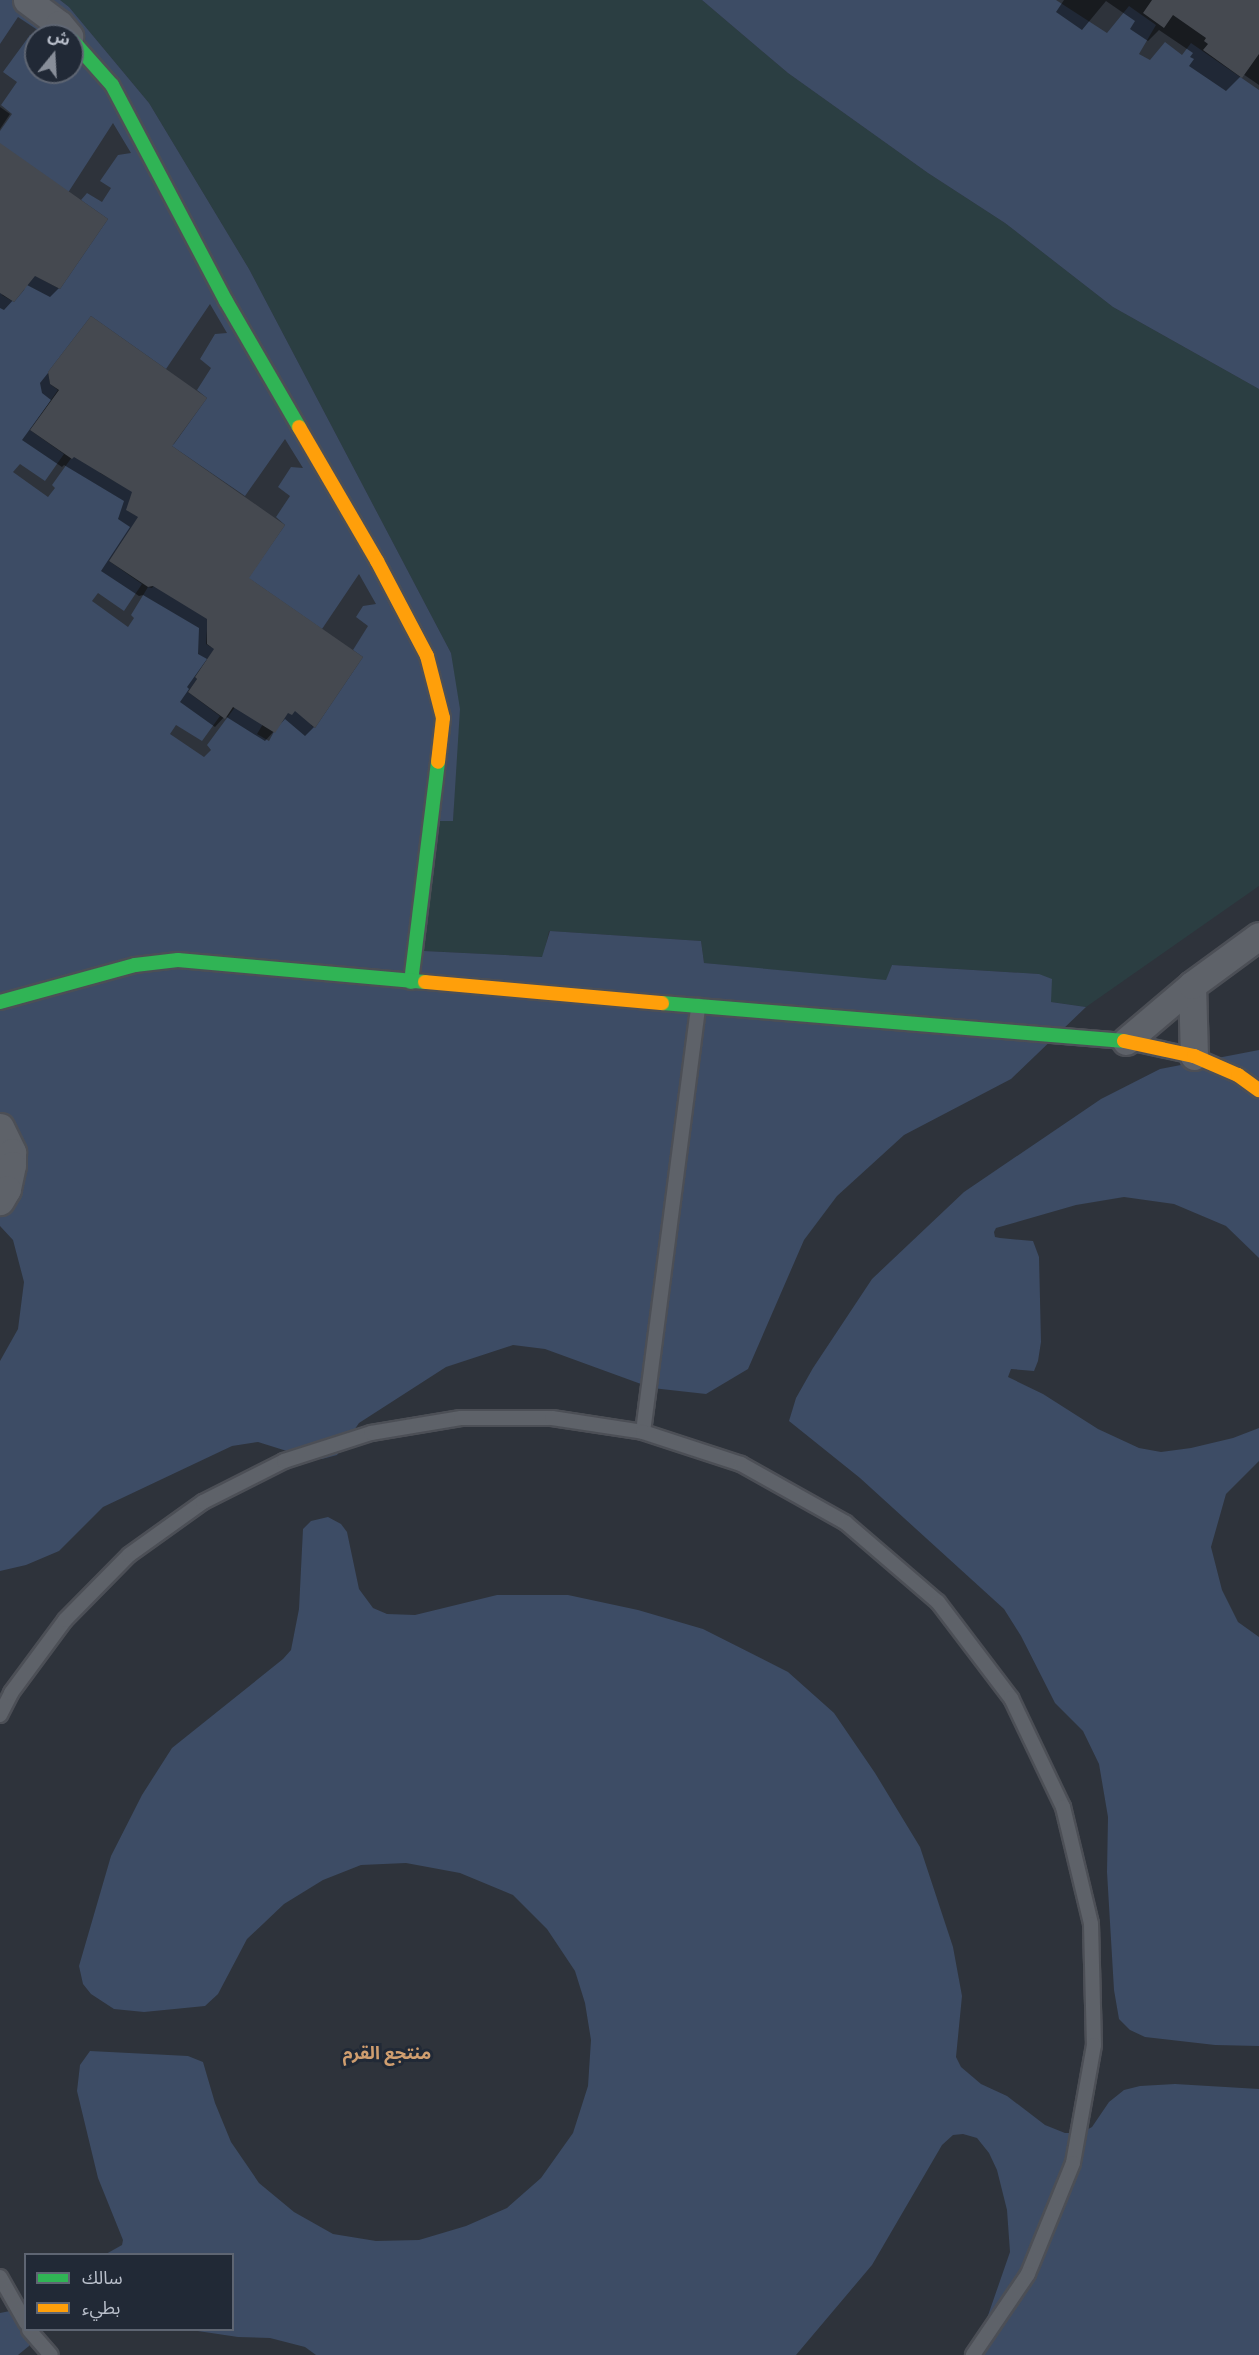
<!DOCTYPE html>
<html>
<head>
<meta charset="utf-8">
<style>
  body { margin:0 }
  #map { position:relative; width:1259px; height:2355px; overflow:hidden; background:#2e333b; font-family:Overpass,"Noto Sans Arabic",sans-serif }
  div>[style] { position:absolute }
  .green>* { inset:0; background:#2b3e42 }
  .water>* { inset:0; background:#3d4c65 }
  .pier>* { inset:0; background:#2e333b }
  .shadow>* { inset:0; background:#0007 }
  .building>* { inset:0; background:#454950 }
  .roads { filter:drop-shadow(2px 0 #4c4f56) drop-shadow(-2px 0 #4c4f56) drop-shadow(0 2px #4c4f56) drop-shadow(0 -2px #4c4f56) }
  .lane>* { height:14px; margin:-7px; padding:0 7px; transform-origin:7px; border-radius:7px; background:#5e6269 }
  .street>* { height:27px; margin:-13.5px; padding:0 13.5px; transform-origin:13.5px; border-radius:13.5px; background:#5e6269 }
  .fast>* { height:14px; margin:-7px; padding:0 7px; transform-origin:7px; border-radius:7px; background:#30b455 }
  .slow>* { height:14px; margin:-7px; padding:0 7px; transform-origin:7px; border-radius:7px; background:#ff9f0a }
  span { translate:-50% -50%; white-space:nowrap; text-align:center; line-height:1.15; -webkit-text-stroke:6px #212936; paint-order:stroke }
  .neighbourhood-label { font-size:18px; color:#d09e6f; font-weight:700 }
  .legend { position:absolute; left:24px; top:2253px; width:210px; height:78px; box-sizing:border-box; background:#212936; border:2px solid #5e6572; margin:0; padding:8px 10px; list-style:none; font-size:18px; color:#b9bfcb }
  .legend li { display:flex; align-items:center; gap:12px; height:30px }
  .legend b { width:30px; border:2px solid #5e6572 }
  .north { position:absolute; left:24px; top:24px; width:60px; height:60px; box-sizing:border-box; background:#212936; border:2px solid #5e6572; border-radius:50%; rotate:18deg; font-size:16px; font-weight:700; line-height:24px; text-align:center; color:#b9bfcb }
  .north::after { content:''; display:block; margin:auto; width:21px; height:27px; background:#888e99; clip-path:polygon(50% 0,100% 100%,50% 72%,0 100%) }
</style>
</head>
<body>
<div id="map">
  <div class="green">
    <i style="clip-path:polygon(60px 0,702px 0,788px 73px,928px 173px,1005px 223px,1113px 307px,1259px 389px,1259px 886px,1086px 1007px,1051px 1002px,1039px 974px,892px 965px,886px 981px,704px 963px,701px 941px,549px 931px,543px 957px,424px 951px,434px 821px,453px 821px,455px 772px,451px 653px,249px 269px,149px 103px,69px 7px)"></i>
  </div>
  <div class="water">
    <i style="clip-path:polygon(evenodd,0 0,60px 0,69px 7px,149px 103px,249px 269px,451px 653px,460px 709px,453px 821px,434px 821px,424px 951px,542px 957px,550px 931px,701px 941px,704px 963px,886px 980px,892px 965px,1039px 974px,1052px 979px,1051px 1002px,1086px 1007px,1011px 1079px,904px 1135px,837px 1196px,804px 1240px,748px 1369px,706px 1394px,652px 1388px,545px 1349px,513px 1345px,446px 1367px,359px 1423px,337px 1455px,322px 1459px,306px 1457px,258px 1442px,232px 1446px,103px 1507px,59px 1551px,26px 1565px,0 1571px,0 1361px,18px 1329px,24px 1282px,13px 1240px,0 1226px,0 0,36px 36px,72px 36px,72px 72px,36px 72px,36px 36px)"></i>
    <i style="clip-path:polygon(702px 0,1056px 0,1107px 33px,1129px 6px,1156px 25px,1139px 54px,1150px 60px,1165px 42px,1182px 55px,1191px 43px,1259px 90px,1259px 389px,1113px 307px,1005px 223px,928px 173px,788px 73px)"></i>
    <i style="clip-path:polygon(1259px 1050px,1259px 1258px,1226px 1226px,1174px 1204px,1124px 1197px,1076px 1205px,996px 1228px,994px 1232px,995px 1237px,1000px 1238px,1033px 1241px,1039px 1257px,1041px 1342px,1038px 1361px,1034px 1371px,1011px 1369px,1008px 1377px,1043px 1394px,1098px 1429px,1139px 1448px,1161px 1452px,1191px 1448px,1233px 1438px,1259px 1428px,1259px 1461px,1226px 1494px,1211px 1547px,1222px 1590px,1238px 1622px,1259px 1637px,1259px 2046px,1215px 2045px,1145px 2037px,1130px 2030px,1119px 2019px,1114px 1990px,1107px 1872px,1108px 1817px,1099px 1764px,1083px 1731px,1055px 1703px,1021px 1636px,1004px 1609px,860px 1478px,789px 1421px,796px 1398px,813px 1368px,872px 1279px,964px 1192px,1101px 1099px,1160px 1069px)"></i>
    <i style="clip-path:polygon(328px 1517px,341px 1524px,347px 1532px,359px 1589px,373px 1608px,387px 1614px,415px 1615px,497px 1595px,568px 1595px,638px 1610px,703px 1629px,788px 1672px,834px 1713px,875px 1773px,920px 1847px,953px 1947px,962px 1996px,956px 2057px,961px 2067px,981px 2084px,1007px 2096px,1045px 2125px,1065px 2133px,1081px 2133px,1092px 2127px,1109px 2102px,1124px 2090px,1140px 2086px,1175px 2084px,1259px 2089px,1259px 2355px,978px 2355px,984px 2327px,1010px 2252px,1007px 2210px,997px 2170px,989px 2153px,977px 2138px,963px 2134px,953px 2135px,942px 2145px,872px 2265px,796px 2355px,316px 2355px,305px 2347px,270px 2338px,238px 2337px,191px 2330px,232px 2330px,232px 2254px,106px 2254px,122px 2245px,123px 2240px,98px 2178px,77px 2091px,80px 2065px,90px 2051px,188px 2056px,203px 2062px,215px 2103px,231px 2142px,259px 2183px,294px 2212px,333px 2234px,376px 2241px,419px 2240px,466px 2226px,507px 2208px,541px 2178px,573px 2133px,588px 2086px,591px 2040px,585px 2003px,575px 1971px,547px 1929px,513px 1895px,460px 1873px,406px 1863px,361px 1865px,323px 1880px,284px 1904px,247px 1939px,218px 1994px,205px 2006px,144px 2012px,114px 2009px,91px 1994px,83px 1984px,79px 1966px,111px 1856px,142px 1795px,172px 1748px,283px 1659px,291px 1650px,299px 1609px,303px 1529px,311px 1521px)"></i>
    <i style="clip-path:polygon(15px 2310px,34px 2336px,29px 2346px,18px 2355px,0 2355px,0 2313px)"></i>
  </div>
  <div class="pier">
    <i style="clip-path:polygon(18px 17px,42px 33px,30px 35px,3px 72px,17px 82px,1px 105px,12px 114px,0 131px,0 44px)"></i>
    <i style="clip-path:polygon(113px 123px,131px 153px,118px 155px,100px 181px,111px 188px,102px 202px,87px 193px,81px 200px,108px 219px,60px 289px,30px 273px,24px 290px,14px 302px,2px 295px)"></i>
    <i style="clip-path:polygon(210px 304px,227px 333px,215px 334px,200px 359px,211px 368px,197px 390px,207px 398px,174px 444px,116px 482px,100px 473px,110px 455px,97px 422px,52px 485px,55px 488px,48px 497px,13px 472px,20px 464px,45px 481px,64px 454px,30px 430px,58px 390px,50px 384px,48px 372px,91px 316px,166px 369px)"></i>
    <i style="clip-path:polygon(285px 439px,303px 468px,291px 467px,278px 487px,290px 496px,276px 517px,285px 525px,249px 577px,182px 542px,152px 588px,148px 587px,131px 615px,134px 618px,128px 627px,92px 601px,98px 593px,124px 611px,142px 584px,109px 561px,142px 513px,139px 511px,135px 515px,128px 511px,130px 498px,163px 453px,172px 446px,245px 496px)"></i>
    <i style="clip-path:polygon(359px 574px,376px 604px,363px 606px,356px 617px,368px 626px,353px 650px,363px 657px,315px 728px,311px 725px,314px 718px,305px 708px,285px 711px,269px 741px,257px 734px,266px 719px,258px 676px,207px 745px,211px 750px,204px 757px,170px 734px,176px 725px,202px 741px,220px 716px,188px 692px,197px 679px,195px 677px,218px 644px,214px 642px,211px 647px,206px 644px,207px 630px,242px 582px,250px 579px,322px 629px)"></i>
  </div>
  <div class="shadow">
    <i style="clip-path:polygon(1064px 0,1259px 0,1259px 85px,1243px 74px,1226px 91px,1189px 66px,1194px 59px,1190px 57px,1193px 53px,1159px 30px,1148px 41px,1130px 29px,1135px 21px,1106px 1px,1082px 30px,1056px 12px)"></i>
    <i style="clip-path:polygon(0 107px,10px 114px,0 129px)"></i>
    <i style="clip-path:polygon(0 145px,59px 288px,50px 297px,27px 285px,4px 310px,0 308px)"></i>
    <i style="clip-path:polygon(92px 318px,247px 578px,361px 657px,314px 727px,305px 736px,285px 719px,265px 741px,225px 716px,215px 727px,180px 702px,189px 689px,187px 687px,207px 659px,198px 654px,199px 628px,143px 595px,139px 596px,101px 571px,130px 527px,118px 519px,124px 501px,64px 465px,62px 467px,22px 440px,51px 400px,42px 393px,40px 383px)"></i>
  </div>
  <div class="building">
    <i style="clip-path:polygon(1152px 0,1259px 0,1259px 54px,1242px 78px,1203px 50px,1208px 44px,1204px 41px,1206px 38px,1173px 15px,1164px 28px,1143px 13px)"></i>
    <i style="clip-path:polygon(0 143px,108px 219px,60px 289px,35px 276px,14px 302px,0 293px)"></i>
    <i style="clip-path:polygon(91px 316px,207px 398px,172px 446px,285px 525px,249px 578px,363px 657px,315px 728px,295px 711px,292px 715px,288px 713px,275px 733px,233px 707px,225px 719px,188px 692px,197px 679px,195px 677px,214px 649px,207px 644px,207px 619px,153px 586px,148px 587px,109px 561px,138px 517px,126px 510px,132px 492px,74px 457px,72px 459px,30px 430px,59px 390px,50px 384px,48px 372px)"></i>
  </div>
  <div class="roads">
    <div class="lane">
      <i style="left:643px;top:1432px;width:430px;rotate:-82.6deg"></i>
      <i style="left:0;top:1715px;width:25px;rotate:-63deg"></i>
      <i style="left:11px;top:1693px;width:91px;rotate:-53.5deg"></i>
      <i style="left:65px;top:1620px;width:91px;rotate:-45.4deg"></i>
      <i style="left:129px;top:1555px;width:91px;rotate:-35.6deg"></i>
      <i style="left:203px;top:1502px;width:91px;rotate:-26.8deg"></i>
      <i style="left:284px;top:1461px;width:91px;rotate:-17.8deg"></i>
      <i style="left:371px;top:1433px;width:91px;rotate:-9.5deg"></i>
      <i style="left:461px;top:1418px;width:91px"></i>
      <i style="left:552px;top:1418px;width:92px;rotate:8.7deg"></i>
      <i style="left:643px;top:1432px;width:103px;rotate:18.1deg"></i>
      <i style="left:741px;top:1464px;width:120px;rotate:29.3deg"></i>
      <i style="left:846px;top:1523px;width:121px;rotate:40.7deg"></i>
      <i style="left:938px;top:1602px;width:121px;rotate:52.8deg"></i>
      <i style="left:1011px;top:1698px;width:121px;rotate:64.5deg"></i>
      <i style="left:1063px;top:1807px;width:120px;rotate:76.5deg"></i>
      <i style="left:1091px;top:1924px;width:121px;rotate:88.6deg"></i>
      <i style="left:1094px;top:2045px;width:120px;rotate:100.1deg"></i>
      <i style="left:1073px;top:2163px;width:120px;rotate:112.1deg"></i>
      <i style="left:1028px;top:2274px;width:98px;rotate:124.2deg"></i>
      <i style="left:0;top:2277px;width:53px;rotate:60.5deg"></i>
      <i style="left:29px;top:2330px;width:33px;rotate:49deg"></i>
    </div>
    <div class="street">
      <i style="left:27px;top:0;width:40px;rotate:37deg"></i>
      <i style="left:59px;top:24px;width:16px;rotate:50deg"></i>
      <i style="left:1192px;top:985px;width:71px;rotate:88.4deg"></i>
      <i style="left:1126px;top:1041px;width:87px;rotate:-40.3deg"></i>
      <i style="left:1192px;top:985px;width:83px;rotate:-36.2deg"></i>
      <i style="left:0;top:1127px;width:28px;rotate:64deg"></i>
      <i style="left:12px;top:1152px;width:13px;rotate:90deg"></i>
      <i style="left:12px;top:1165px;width:25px;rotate:102deg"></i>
      <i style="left:7px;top:1189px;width:14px;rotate:120deg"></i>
    </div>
    <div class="fast">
      <i style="left:72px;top:40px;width:60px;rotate:48.4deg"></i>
      <i style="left:112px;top:85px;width:244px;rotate:62.2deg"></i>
      <i style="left:226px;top:301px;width:146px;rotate:59.9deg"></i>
      <i style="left:411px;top:982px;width:222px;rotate:-83deg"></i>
      <i style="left:0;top:1002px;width:140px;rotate:-15.3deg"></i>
      <i style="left:135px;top:965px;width:43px;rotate:-6.6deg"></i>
      <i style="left:178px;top:960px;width:248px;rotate:5.1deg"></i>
      <i style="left:662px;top:1003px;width:464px;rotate:4.7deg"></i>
    </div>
    <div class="slow">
      <i style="left:299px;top:427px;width:155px;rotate:59.8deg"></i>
      <i style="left:377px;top:561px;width:107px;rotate:62.2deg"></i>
      <i style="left:427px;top:656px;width:64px;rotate:75.5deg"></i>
      <i style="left:443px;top:718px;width:44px;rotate:96.5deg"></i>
      <i style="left:425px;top:982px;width:238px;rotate:5.1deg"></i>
      <i style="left:1124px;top:1041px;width:72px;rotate:12.1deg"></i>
      <i style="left:1194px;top:1056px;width:48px;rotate:23.4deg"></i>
      <i style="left:1238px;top:1075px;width:26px;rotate:36deg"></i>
    </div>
  </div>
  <div class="neighbourhood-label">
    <span style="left:387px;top:2055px">منتجع القرم</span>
  </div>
  <ul class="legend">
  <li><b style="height:8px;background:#30b455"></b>سالك</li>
  <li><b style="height:8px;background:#ff9f0a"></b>بطيء</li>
  </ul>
  <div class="north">ش</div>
</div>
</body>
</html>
